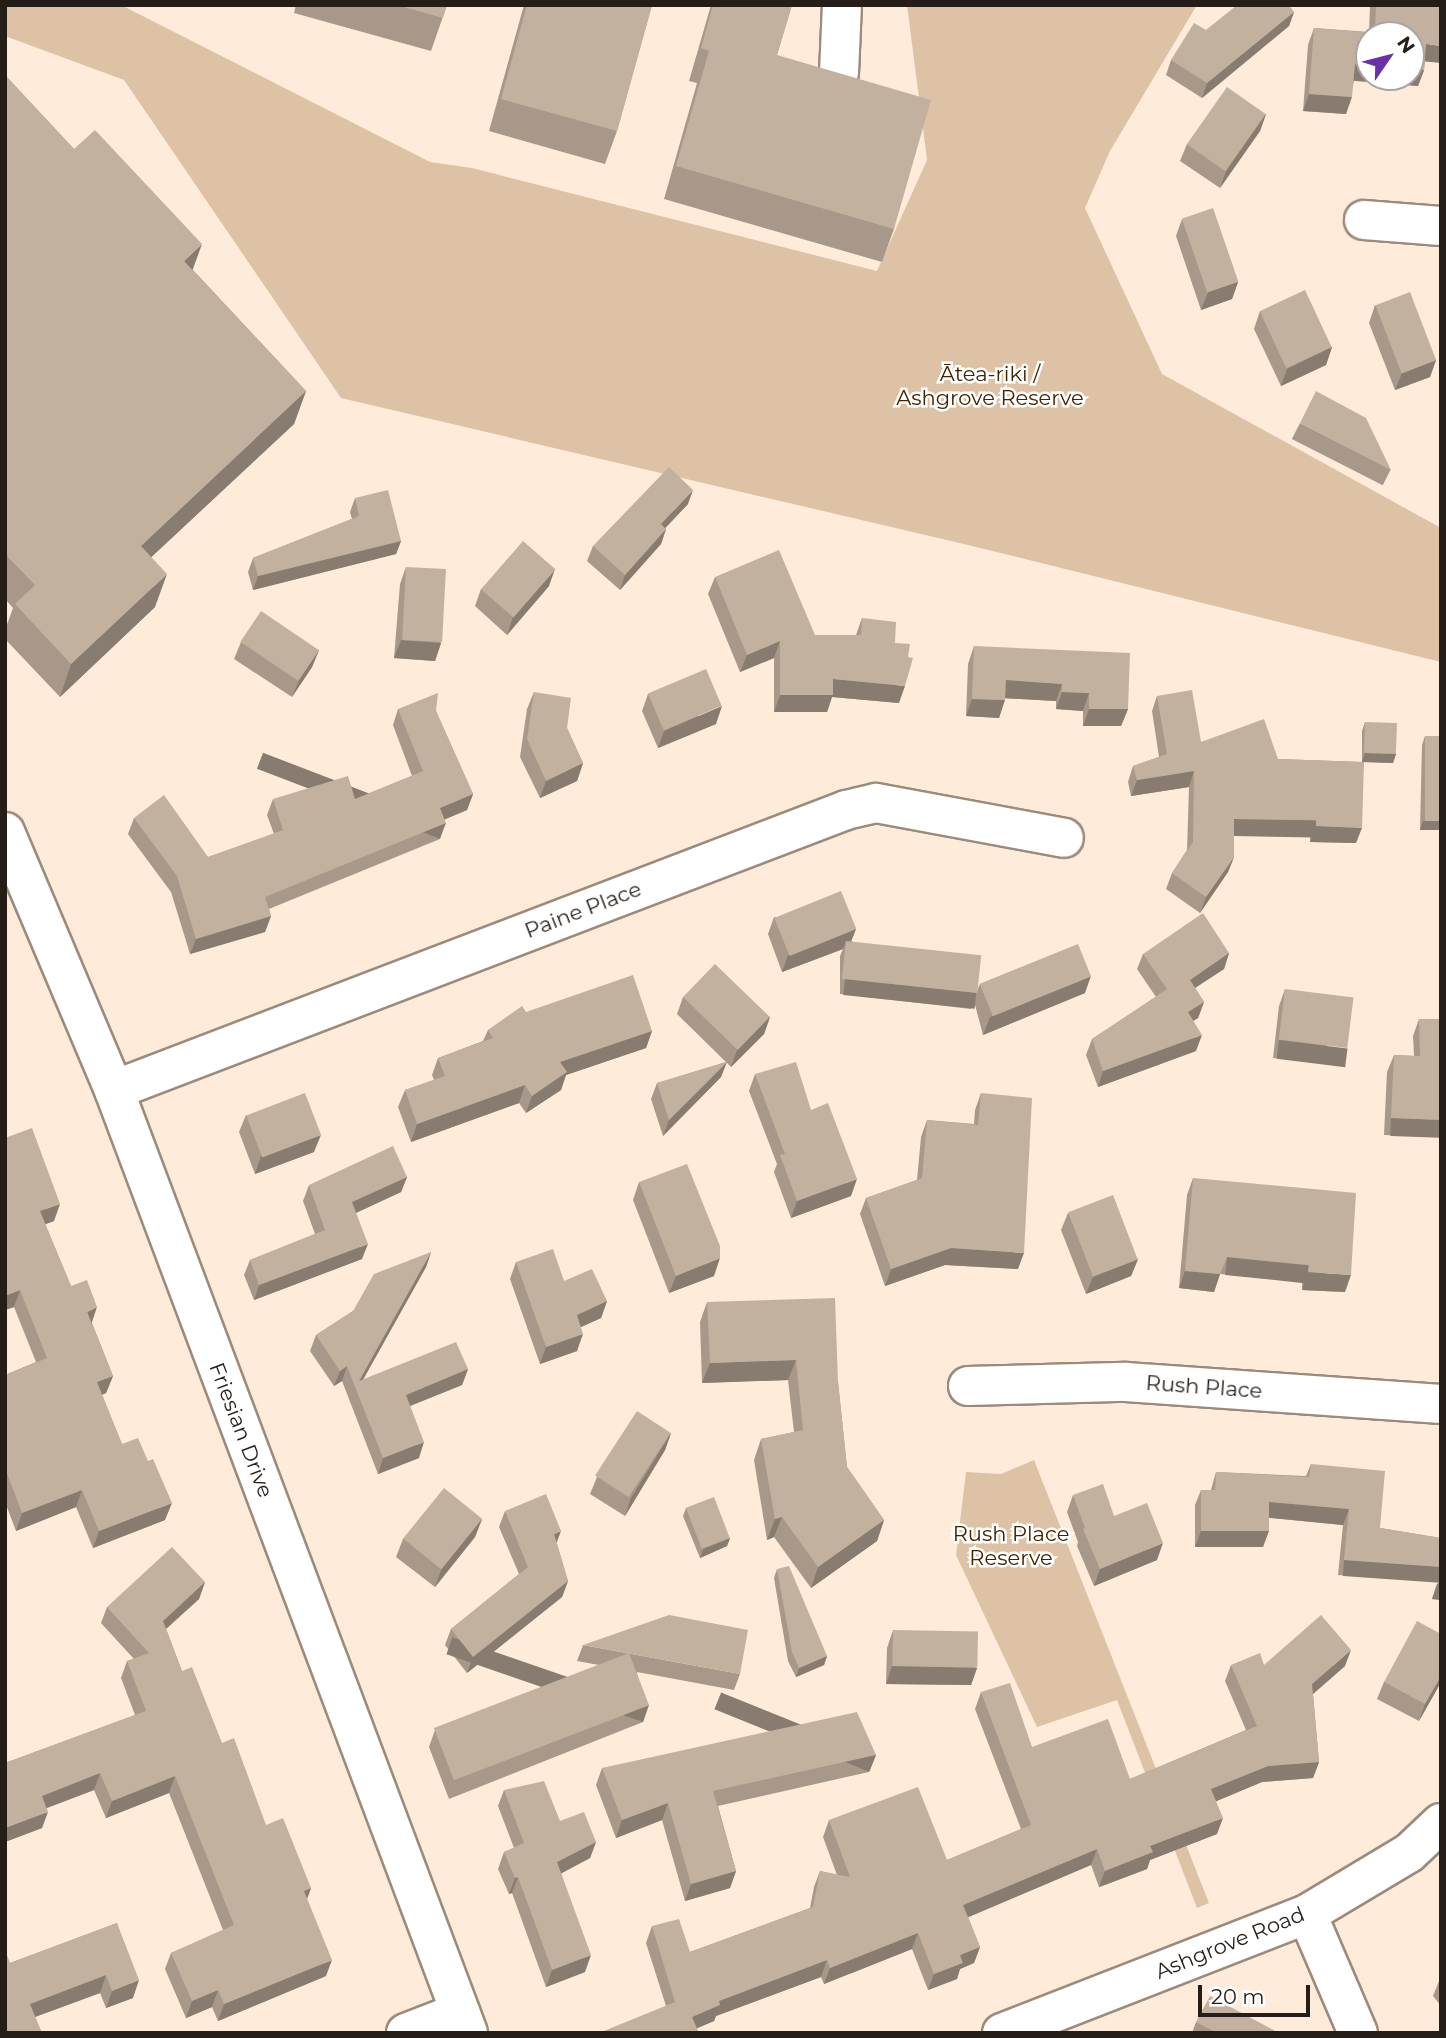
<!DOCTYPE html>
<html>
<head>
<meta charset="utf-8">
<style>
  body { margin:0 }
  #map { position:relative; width:1446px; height:2038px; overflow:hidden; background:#feebda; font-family:Montserrat,sans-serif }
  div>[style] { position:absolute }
  .green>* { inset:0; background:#dec2a6 }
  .roads { filter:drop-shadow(2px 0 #9c8b7b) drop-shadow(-2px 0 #9c8b7b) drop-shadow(0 2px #9c8b7b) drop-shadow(0 -2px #9c8b7b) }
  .minor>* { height:38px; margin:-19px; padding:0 19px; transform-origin:19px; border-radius:19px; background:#fff }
  .wall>* { inset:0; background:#a8988a; transform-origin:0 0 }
  .shaded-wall>* { inset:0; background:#887c70; transform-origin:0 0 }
  .building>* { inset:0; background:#c3b1a0; transform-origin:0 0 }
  span { translate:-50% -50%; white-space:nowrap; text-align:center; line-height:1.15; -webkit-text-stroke:5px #fff; paint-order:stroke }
  .park-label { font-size:21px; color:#412400 }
  .street-label { font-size:21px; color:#251e18 }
  .frame { position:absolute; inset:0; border:7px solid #251e18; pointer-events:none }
  .north { position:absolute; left:1355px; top:21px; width:70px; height:70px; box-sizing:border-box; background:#fff; border:2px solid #a8a5a3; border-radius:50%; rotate:55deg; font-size:19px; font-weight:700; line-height:28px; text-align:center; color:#251e18 }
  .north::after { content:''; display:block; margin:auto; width:24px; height:32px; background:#6a30a6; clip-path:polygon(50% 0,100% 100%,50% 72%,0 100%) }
  .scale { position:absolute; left:1198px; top:1985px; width:112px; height:32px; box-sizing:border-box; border:4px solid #251e18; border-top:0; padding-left:9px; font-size:21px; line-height:24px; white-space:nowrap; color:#251e18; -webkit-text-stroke:5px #fff; paint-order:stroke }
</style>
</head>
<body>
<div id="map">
  <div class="green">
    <i style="clip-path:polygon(5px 5px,121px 5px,430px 162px,472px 168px,877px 271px,927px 160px,907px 5px,1197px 5px,1110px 151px,1085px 208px,1162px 374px,1441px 528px,1441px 662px,968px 545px,341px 398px,124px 80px,5px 36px)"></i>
    <i style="clip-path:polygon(1034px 1460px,1209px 1903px,1197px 1908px,1117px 1700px,1037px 1727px,956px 1555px,966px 1472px,1001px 1474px)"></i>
  </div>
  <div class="roads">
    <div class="minor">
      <i style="left:839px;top:73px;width:68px;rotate:-87.5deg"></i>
      <i style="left:1364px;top:220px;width:77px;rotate:4.5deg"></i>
      <i style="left:5px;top:832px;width:280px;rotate:67.1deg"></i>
      <i style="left:114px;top:1090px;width:1007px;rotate:69.42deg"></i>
      <i style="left:114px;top:1090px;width:784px;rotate:-20.93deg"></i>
      <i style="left:846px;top:810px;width:31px;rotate:-13deg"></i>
      <i style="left:876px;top:803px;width:191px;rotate:10.5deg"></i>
      <i style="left:968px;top:1386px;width:158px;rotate:-1.5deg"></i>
      <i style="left:1126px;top:1382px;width:316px;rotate:4deg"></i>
      <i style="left:1307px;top:1914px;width:129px;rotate:66.8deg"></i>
      <i style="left:406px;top:2033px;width:58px;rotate:-21.3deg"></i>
      <i style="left:1002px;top:2033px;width:327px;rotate:-21.3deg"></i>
      <i style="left:1307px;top:1914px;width:119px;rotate:-30.9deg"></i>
      <i style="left:1409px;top:1853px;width:44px;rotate:-43.2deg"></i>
    </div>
  </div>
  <div class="wall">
    <i style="clip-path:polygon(296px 5px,447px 5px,431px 51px,294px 13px)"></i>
    <i style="clip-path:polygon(524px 5px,652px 5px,617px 131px,605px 164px,489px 131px)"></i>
    <i style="clip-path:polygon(711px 5px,792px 5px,777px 55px,894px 229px,882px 262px,664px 199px,697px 83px,689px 81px)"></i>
    <i style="clip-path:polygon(1370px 5px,1441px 5px,1425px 61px,1424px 70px,1418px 86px,1354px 81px,1346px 114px,1303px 111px,1308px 45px,1314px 28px,1369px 32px)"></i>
    <i style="clip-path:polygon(1294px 12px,1289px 26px,1202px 98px,1166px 75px,1171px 60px,1206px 30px)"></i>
    <i style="clip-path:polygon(5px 75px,74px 149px,193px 270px,306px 391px,294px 424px,151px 557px,155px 607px,60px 697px,5px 639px,5px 630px,13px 608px,5px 599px)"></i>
    <i style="clip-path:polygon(1266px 114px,1260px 131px,1220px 188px,1180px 161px,1187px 144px)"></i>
    <i style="clip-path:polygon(1182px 219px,1238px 282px,1232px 299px,1201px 310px,1176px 236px)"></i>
    <i style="clip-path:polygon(1375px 305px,1436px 360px,1430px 377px,1395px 390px,1369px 323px)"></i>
    <i style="clip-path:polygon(1260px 311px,1332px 347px,1326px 365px,1281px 386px,1254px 329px)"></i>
    <i style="left:1300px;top:423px;width:102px;height:18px;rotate:27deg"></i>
    <i style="clip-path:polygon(355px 498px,401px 541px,396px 554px,253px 590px,248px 572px,253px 558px,352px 519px,350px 512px)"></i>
    <i style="clip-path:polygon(688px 504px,665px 528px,666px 529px,661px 544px,620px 590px,587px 561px,593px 546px)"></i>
    <i style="clip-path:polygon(406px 567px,441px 643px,435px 661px,394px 658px,400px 584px)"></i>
    <i style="clip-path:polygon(715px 577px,815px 635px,856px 635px,862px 618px,895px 643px,899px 703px,832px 697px,827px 712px,774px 712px,774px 658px,740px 672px,708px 594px)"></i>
    <i style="clip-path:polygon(549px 586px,507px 635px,475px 606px,481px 589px)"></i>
    <i style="clip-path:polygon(241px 642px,319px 650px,312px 667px,292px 697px,234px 659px)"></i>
    <i style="clip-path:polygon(974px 646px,1128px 709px,1121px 726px,1083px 726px,1083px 711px,1056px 709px,1056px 701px,1005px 698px,999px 718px,966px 716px,968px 664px)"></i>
    <i style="clip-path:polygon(534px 692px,567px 728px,583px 763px,577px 781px,540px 798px,520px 757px,527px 709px)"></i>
    <i style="clip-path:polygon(648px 694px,716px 724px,658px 748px,642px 711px)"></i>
    <i style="clip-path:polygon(1157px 696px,1201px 742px,1278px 759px,1362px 762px,1362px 731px,1365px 722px,1396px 754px,1393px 763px,1364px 762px,1356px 843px,1310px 842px,1310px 836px,1234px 835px,1234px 857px,1228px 872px,1200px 913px,1166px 889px,1172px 873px,1187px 850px,1189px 787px,1131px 796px,1128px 782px,1133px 766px,1159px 757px,1152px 711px)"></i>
    <i style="clip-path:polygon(398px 709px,436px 711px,473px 794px,467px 810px,445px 819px,440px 839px,269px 909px,271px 916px,265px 932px,190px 954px,171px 892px,128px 834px,134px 818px,208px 857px,274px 834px,267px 815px,273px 799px,355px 799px,412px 776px,393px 725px)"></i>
    <i style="clip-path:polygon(1425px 736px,1441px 736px,1441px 830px,1420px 830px,1422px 745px)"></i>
    <i style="clip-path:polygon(774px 917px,856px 929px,851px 941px,976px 993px,980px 984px,1085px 993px,983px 1035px,974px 1001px,971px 1009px,840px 994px,840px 956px,843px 949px,782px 972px,768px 934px)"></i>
    <i style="clip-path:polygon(1229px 953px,1224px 969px,1195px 988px,1204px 1002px,1198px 1018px,1193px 1021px,1196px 1051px,1098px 1087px,1086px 1055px,1092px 1039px,1156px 997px,1137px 969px,1143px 954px)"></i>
    <i style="clip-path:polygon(1285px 989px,1342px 1066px,1273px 1058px,1279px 1006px)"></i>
    <i style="clip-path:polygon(683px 997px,770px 1017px,764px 1034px,731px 1067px,726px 1062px,721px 1077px,663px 1136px,651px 1099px,657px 1083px,726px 1062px,677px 1014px)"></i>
    <i style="clip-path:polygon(526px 1012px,652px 1031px,646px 1048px,566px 1075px,561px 1090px,526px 1113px,519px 1103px,411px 1142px,398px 1107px,405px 1090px,434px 1080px,432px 1075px,438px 1058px,483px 1041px,488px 1030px)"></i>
    <i style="clip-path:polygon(1419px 1019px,1441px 1019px,1441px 1137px,1384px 1135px,1387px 1072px,1394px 1055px,1414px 1056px,1413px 1036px)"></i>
    <i style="clip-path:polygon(755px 1074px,811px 1110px,851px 1196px,791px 1218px,774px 1172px,777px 1164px,749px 1091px)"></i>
    <i style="clip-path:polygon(981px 1093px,1018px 1269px,945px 1265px,885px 1286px,860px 1214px,866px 1198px,917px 1180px,921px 1137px,927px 1120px,974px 1124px,975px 1110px)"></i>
    <i style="clip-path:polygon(246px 1115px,314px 1152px,255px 1174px,239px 1132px)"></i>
    <i style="clip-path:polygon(5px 1138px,54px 1221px,45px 1224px,71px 1286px,92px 1323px,113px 1376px,106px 1393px,102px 1395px,122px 1444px,165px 1520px,93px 1548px,76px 1507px,16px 1531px,5px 1502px,5px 1375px,36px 1362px,14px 1307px,5px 1310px)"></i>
    <i style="clip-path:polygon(407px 1177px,401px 1192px,356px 1213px,362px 1259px,254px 1300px,244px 1275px,250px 1260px,315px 1234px,303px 1201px,309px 1185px)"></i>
    <i style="clip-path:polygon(1193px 1178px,1345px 1292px,1302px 1290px,1302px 1282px,1220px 1274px,1214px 1292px,1179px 1288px,1187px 1195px)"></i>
    <i style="clip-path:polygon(639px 1182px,714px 1276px,669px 1293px,633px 1200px)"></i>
    <i style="clip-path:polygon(1068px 1213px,1138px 1259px,1131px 1276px,1086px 1294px,1061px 1230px)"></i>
    <i style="clip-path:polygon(431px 1252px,426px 1267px,363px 1380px,468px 1369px,462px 1385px,410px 1406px,419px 1458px,378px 1474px,342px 1381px,334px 1386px,310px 1351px,316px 1335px,353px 1311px)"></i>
    <i style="clip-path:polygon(516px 1262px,564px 1281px,607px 1301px,601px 1318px,581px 1327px,577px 1351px,540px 1364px,510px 1279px)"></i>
    <i style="clip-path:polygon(707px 1302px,838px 1382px,847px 1467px,884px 1520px,877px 1541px,811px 1588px,774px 1537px,767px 1540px,754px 1460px,761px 1439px,794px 1432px,788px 1380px,702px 1383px,700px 1322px)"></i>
    <i style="clip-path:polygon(671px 1433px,665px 1450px,625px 1516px,590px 1494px,597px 1477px)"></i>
    <i style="clip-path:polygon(1311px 1464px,1380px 1528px,1441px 1538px,1441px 1600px,1432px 1599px,1438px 1582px,1338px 1575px,1343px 1525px,1269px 1518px,1263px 1547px,1195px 1547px,1195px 1505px,1201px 1490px,1211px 1490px,1216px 1472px,1306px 1476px)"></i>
    <i style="clip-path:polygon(1073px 1495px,1114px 1516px,1157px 1560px,1094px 1586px,1077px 1546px,1078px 1542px,1067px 1512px)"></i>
    <i style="clip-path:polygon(686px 1508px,730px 1538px,727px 1546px,700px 1558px,683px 1516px)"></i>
    <i style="clip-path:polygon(505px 1511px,557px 1544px,568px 1581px,562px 1597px,467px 1673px,445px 1645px,451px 1629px,519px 1574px,499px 1527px)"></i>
    <i style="clip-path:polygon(482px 1519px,475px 1537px,435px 1587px,396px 1557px,403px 1539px)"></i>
    <i style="clip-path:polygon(777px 1569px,827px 1656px,824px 1665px,796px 1677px,788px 1661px,774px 1578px)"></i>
    <i style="clip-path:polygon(205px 1582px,199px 1599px,166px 1629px,182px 1671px,266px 1825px,311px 1888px,307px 1899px,326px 1976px,218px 2021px,212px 2007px,186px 2018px,165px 1969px,171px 1953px,223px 1930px,169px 1793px,106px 1818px,94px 1790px,47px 1808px,42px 1828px,5px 1842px,5px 1763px,135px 1715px,121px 1678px,127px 1661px,134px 1659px,101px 1623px,107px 1607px)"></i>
    <i style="clip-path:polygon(893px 1630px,977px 1668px,971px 1685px,886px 1684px,887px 1648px)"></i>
    <i style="clip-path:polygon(1441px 1634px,1441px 1682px,1419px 1721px,1377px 1699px,1384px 1682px)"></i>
    <i style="clip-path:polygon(583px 1645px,740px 1674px,734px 1690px,637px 1672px,643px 1722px,449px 1799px,429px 1747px,435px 1730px,599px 1665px,577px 1661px)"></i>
    <i style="clip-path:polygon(1231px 1665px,1345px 1666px,1313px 1694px,1319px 1762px,1313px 1778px,1262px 1782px,1216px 1801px,1217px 1834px,1150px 1860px,1147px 1869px,1099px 1887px,1091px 1865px,968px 1917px,980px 1947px,974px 1963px,960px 1969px,957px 1979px,928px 1990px,912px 1949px,824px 1984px,821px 1977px,716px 2016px,714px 2021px,697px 2028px,666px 2006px,646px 1943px,652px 1926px,690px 1952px,810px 1908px,814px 1887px,820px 1871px,837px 1875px,823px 1837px,829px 1820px,947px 1860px,1021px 1829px,975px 1709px,981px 1692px,1032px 1747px,1130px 1779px,1246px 1730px,1225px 1681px)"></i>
    <i style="clip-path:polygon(876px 1755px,869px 1772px,718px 1806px,736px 1871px,730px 1888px,685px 1901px,662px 1820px,616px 1838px,596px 1785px,602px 1768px)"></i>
    <i style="clip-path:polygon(504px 1790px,596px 1842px,590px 1858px,561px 1873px,585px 1972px,546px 1987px,512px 1893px,509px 1894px,498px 1869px,504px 1852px,514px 1848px,498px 1806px)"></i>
    <i style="clip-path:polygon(117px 1923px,133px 1998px,106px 2008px,100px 1993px,35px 2017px,41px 2031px,40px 2033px,5px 2033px,10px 1963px)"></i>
    <i style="clip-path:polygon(1441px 1979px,1441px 2006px,1433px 1996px,1439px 1981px)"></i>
    <i style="clip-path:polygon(1196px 2022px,1279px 2033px,1192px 2033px)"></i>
  </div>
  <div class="shaded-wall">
    <i style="clip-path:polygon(1294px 12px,1289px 26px,1202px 98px,1207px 83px)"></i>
    <i style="clip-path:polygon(1426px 44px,1441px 46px,1441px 63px,1420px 61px)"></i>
    <i style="clip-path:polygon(1355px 64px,1369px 65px,1369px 77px,1411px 77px,1411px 69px,1424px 70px,1418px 86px,1349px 80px)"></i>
    <i style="clip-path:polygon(1309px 94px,1352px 97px,1346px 114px,1303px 111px)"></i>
    <i style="clip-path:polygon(1266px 114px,1260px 131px,1220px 188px,1226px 171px)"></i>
    <i style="clip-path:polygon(202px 244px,190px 277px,184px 261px)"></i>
    <i style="clip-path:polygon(1238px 282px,1232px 299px,1201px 310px,1208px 292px)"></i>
    <i style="clip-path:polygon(1332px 347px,1326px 365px,1281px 386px,1287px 369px)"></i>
    <i style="clip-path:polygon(1436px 360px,1430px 377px,1395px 390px,1402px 373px)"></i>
    <i style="clip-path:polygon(306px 391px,294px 424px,129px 578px,141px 546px)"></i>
    <i style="clip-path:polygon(693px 490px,688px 504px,655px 539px,661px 524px)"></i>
    <i style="clip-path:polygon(666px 529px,661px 544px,620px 590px,625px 575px)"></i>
    <i style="clip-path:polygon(401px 541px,396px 554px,253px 590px,258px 576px)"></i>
    <i style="clip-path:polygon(555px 569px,549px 586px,507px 635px,513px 617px)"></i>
    <i style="clip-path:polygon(167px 574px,155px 607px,60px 697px,71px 664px)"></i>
    <i style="clip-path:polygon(401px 640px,441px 643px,435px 661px,394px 658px)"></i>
    <i style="clip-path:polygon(780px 641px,774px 658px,740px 672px,747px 655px)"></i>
    <i style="clip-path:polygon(319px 650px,312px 667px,292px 697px,299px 680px)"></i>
    <i style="clip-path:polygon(833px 679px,905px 686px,899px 703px,832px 697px,827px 712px,774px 712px,780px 695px)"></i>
    <i style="clip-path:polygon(1006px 680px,1062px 684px,1056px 701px,1000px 698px)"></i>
    <i style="clip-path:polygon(1062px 692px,1089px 693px,1083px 711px,1056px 709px)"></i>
    <i style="clip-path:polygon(972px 699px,1005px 700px,999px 718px,966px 716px)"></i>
    <i style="clip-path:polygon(722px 706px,716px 724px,658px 748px,664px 731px)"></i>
    <i style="clip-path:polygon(1089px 709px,1128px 709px,1121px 726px,1083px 726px)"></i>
    <i style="clip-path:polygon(1365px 753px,1396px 754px,1393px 763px,1362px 762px)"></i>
    <i style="clip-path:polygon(583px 763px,577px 781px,540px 798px,546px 781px)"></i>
    <i style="clip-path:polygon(1194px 771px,1189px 787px,1131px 796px,1137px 780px)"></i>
    <i style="clip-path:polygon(473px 794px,467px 810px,434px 824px,440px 808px)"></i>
    <i style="left:1234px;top:819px;width:82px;height:17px;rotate:1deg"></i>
    <i style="clip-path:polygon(1423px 821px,1441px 821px,1441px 830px,1420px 830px)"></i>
    <i style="left:446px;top:823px;width:17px;height:196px;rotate:111deg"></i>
    <i style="clip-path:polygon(1316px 826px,1362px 828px,1356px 843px,1310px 842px)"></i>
    <i style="clip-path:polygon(1234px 857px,1228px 872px,1200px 913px,1206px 897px)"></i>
    <i style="clip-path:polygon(271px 916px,265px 932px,190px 954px,196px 939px)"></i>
    <i style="clip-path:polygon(856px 929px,849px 947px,846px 941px,843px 949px,782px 972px,788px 955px)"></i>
    <i style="clip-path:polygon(1229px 953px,1224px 969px,1184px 995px,1190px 980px)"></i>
    <i style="clip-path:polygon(1091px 976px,1085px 993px,983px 1035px,990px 1017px)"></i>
    <i style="left:845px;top:979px;width:132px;height:16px;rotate:6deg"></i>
    <i style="clip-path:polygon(1204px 1002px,1198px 1018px,1182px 1028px,1188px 1012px)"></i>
    <i style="clip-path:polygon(770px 1017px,764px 1034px,731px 1067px,737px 1050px)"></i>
    <i style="clip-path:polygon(652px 1031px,646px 1048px,566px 1075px,561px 1090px,526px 1113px,532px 1096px,560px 1062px)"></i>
    <i style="clip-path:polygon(1202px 1035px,1196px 1051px,1098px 1087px,1103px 1071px)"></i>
    <i style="left:1279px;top:1040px;width:69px;height:19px;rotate:7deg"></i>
    <i style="clip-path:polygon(727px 1062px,721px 1077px,663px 1136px,669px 1120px)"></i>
    <i style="clip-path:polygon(525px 1085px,519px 1103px,411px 1142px,417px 1124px)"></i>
    <i style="left:1391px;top:1118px;width:50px;height:18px;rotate:2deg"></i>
    <i style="clip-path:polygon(321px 1135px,314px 1152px,255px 1174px,261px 1156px)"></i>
    <i style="clip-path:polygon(407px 1177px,401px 1192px,347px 1217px,352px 1202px)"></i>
    <i style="clip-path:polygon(857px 1179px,851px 1196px,791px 1218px,797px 1201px)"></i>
    <i style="clip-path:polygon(60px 1204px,54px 1221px,33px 1229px,40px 1211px)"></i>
    <i style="clip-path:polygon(368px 1244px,362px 1259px,254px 1300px,259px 1285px)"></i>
    <i style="clip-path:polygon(951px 1248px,1024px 1253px,1018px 1269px,945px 1265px,885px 1286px,891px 1269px)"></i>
    <i style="clip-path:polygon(431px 1252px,426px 1267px,357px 1390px,359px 1381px)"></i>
    <i style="left:1227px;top:1257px;width:82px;height:18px;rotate:6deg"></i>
    <i style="clip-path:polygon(720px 1258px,714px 1276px,669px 1293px,676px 1276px)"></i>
    <i style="clip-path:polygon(1138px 1259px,1131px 1276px,1086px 1294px,1093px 1277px)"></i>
    <i style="clip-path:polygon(1185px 1271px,1220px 1274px,1214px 1292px,1179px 1288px)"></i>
    <i style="clip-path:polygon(1308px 1272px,1351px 1275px,1345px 1292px,1302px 1290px)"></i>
    <i style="clip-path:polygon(20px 1290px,14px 1307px,5px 1310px,5px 1296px)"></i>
    <i style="clip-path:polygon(607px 1301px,601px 1318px,570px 1332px,577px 1315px)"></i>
    <i style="clip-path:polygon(97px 1307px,91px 1325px,87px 1312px)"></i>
    <i style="clip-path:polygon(583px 1334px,577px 1351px,540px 1364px,546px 1347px)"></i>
    <i style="clip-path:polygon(796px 1360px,788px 1380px,702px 1383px,710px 1363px)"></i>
    <i style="clip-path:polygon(347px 1366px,342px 1381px,334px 1386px,340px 1371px)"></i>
    <i style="clip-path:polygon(468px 1369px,462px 1385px,400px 1410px,406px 1395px)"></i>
    <i style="clip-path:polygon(113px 1376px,106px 1393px,90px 1399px,97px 1382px)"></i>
    <i style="clip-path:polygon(671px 1433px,665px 1450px,625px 1516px,631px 1498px)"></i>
    <i style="clip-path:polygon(424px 1442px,419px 1458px,378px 1474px,383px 1458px)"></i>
    <i style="clip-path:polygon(82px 1490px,76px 1507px,16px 1531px,22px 1513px)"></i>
    <i style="clip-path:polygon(1269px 1502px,1349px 1509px,1343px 1525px,1263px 1517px)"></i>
    <i style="clip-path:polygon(172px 1503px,165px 1520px,93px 1548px,99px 1531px)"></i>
    <i style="clip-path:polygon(782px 1517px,774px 1537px,767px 1540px,775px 1519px)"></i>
    <i style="clip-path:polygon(482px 1519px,475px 1537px,435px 1587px,441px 1570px)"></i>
    <i style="clip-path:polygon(884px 1520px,877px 1541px,811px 1588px,818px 1567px)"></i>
    <i style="clip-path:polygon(561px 1531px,555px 1547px,554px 1534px)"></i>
    <i style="clip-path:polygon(1201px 1531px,1269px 1531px,1263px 1547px,1195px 1547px)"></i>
    <i style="clip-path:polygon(730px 1538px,727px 1546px,700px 1558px,703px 1549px)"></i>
    <i style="clip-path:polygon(1163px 1543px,1157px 1560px,1094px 1586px,1100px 1569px)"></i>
    <i style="left:1344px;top:1560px;width:97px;height:16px;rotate:4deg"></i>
    <i style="clip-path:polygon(568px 1581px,562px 1597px,467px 1673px,473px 1657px)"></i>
    <i style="clip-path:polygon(205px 1582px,199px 1599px,157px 1637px,163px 1621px)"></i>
    <i style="clip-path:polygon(1437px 1584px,1441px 1584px,1441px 1600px,1432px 1599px)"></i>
    <i style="clip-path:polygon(1351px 1650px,1345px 1666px,1306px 1700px,1312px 1684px)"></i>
    <i style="clip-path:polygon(827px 1656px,824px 1665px,796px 1677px,799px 1668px)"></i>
    <i style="clip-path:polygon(892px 1666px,977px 1668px,971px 1685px,886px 1684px)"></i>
    <i style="clip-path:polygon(1441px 1676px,1441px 1682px,1419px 1721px,1425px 1704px)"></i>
    <i style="left:649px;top:1705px;width:18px;height:208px;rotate:109deg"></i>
    <i style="left:876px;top:1755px;width:18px;height:167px;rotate:112deg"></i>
    <i style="clip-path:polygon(1319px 1762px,1313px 1778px,1262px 1782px,1205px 1806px,1211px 1789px,1268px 1766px)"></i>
    <i style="clip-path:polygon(100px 1773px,94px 1790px,36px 1812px,42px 1796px)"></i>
    <i style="clip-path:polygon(175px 1776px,169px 1793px,106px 1818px,112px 1801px)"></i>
    <i style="clip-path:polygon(668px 1803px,662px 1820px,616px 1838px,622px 1820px)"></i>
    <i style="clip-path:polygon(48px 1812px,42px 1828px,5px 1842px,5px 1828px)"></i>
    <i style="clip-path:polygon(1223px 1818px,1217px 1834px,1150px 1860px,1147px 1869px,1099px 1887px,1105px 1871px,1150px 1846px)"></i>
    <i style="clip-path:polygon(596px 1842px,590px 1858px,551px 1879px,557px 1862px)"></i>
    <i style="clip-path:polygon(1097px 1849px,1091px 1865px,957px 1922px,963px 1905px)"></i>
    <i style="clip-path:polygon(736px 1871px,730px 1888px,685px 1901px,691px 1884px)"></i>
    <i style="clip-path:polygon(518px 1877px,512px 1893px,509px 1894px,515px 1878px)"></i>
    <i style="clip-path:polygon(311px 1888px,305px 1904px,304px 1891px)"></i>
    <i style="clip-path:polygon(918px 1933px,912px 1949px,824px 1984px,830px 1968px)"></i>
    <i style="clip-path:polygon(980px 1947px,974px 1963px,960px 1969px,957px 1979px,928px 1990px,934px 1974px,960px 1955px)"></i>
    <i style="clip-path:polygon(591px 1955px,585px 1972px,546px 1987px,552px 1970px)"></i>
    <i style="clip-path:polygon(332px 1960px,326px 1976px,218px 2021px,224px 2004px)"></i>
    <i style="clip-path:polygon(827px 1960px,821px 1977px,716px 2016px,714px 2021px,686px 2033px,692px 2017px,719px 2001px)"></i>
    <i style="clip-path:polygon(106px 1975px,100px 1993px,24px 2021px,30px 2004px)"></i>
    <i style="clip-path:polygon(139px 1980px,133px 1998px,106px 2008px,112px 1991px)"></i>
    <i style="clip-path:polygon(218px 1990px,212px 2007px,186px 2018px,192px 2001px)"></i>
  </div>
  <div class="building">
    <i style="clip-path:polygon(397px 5px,447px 5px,443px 18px)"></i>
    <i style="clip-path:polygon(527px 5px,652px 5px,617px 131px,501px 99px)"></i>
    <i style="clip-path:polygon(713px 5px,792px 5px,777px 55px,931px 100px,894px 229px,676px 166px,709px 51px,701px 48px)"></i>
    <i style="clip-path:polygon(1237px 5px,1289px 5px,1294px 12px,1207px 83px,1171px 60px,1194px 23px,1206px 30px)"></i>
    <i style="clip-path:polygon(1376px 5px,1441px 5px,1441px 46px,1426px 44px,1424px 70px,1411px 69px,1411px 35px,1369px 35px,1369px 65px,1355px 64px,1352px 97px,1309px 94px,1314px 28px,1375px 33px)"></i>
    <i style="clip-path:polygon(5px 75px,74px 149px,95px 130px,202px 244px,184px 261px,306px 391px,141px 546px,167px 574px,71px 664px,15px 604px,35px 585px,5px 554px)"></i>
    <i style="left:1227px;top:87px;width:47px;height:70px;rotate:35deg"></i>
    <i style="left:1213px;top:208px;width:78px;height:33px;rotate:71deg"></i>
    <i style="left:1305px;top:290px;width:63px;height:50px;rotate:65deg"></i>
    <i style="left:1410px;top:292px;width:73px;height:37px;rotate:69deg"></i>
    <i style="clip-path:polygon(1316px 391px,1366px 418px,1391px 470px,1300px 423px)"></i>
    <i style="clip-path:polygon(669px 467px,693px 490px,661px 524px,666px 529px,625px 575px,593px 546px)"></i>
    <i style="clip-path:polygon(388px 490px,401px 541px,258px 576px,253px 558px,359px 516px,355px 498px)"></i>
    <i style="left:523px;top:541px;width:43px;height:64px;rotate:41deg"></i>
    <i style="clip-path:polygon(779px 550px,815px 635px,861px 635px,862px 618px,896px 622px,895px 643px,910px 644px,908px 657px,913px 658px,905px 686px,833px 679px,833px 695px,780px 695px,780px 641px,747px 655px,715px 577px)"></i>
    <i style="left:406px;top:567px;width:40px;height:73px;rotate:3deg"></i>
    <i style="left:261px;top:611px;width:70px;height:37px;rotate:34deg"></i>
    <i style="clip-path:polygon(974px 646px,1130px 653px,1128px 709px,1089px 709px,1089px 693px,1062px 692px,1062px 684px,1006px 680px,1005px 700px,972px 699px)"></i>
    <i style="left:706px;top:669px;width:40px;height:63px;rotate:67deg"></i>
    <i style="clip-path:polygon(1192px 690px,1201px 742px,1264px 719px,1278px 759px,1364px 762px,1362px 828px,1316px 826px,1316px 820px,1234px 819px,1234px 857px,1206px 897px,1172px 873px,1193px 842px,1194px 771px,1137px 780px,1133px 766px,1167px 754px,1157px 696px)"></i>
    <i style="clip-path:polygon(534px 692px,571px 698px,567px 728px,583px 763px,546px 781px,527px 739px)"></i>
    <i style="clip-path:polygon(438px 693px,436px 711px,473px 794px,440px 808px,446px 823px,265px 897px,271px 916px,196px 939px,177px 876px,134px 818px,164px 795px,208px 857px,283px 830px,273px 799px,348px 776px,355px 799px,423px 771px,398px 709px)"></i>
    <i style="left:1365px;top:722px;width:32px;height:31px;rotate:2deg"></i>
    <i style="left:1425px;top:736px;width:16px;height:85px"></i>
    <i style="left:841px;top:891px;width:41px;height:72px;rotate:68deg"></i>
    <i style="clip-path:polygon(1203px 913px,1229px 953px,1190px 980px,1204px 1002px,1188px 1012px,1202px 1035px,1103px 1071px,1092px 1039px,1167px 989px,1143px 954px)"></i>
    <i style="left:846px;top:941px;width:136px;height:38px;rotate:6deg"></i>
    <i style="left:1078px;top:944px;width:35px;height:106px;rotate:68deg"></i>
    <i style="left:715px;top:964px;width:76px;height:46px;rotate:44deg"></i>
    <i style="clip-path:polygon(633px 975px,652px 1031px,560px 1062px,567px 1072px,532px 1096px,525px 1085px,417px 1124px,405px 1090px,445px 1076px,438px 1058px,493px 1038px,488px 1030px,522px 1006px,526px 1012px)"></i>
    <i style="left:1285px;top:989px;width:69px;height:51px;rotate:7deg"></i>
    <i style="clip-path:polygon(1419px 1019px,1441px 1019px,1441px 1120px,1391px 1118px,1394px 1055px,1420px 1056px)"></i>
    <i style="clip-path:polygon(727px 1062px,669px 1120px,657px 1083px)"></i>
    <i style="clip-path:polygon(796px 1062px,811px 1110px,828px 1103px,857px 1179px,797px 1201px,780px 1155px,785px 1154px,755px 1074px)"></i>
    <i style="left:305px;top:1093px;width:45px;height:63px;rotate:69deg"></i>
    <i style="clip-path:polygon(981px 1093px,1032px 1098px,1024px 1253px,951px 1248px,891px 1269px,866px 1198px,922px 1178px,927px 1120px,978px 1125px)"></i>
    <i style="clip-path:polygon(32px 1128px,60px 1204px,40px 1211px,71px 1286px,87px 1280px,97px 1307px,87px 1312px,113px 1376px,97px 1382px,122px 1444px,138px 1438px,148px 1461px,153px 1459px,172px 1503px,99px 1531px,82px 1490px,22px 1513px,5px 1468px,5px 1375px,47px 1358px,20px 1290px,5px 1296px,5px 1138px)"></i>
    <i style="clip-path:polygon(393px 1146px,407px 1177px,352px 1202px,368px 1244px,259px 1285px,250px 1260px,325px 1230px,309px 1185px)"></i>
    <i style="clip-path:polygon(687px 1164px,720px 1246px,720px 1258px,676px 1276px,639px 1182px)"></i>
    <i style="clip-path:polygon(1193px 1178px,1356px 1193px,1351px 1275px,1308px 1272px,1309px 1265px,1227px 1257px,1220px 1274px,1185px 1271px)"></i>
    <i style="left:1113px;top:1195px;width:69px;height:48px;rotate:69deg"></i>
    <i style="clip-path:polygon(553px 1249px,564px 1281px,592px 1269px,607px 1301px,577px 1315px,583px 1334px,546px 1347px,516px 1262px)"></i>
    <i style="clip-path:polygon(431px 1252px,359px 1381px,456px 1342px,468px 1369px,406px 1395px,424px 1442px,383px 1458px,347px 1366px,340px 1371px,316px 1335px,353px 1311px,374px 1274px)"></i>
    <i style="clip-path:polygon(835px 1298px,838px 1382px,847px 1467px,884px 1520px,818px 1567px,782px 1517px,775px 1519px,761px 1439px,803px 1430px,796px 1360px,710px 1363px,707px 1302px)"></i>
    <i style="left:637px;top:1411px;width:40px;height:77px;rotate:33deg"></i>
    <i style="clip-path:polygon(1311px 1464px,1385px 1471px,1380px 1528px,1441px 1538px,1441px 1567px,1344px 1560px,1349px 1509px,1269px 1502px,1269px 1531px,1201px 1531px,1201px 1490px,1215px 1490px,1216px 1472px,1309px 1477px)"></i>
    <i style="clip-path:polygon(1103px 1484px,1114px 1516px,1147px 1503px,1163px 1543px,1100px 1569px,1083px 1529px,1085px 1528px,1073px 1495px)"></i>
    <i style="left:444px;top:1488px;width:49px;height:65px;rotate:39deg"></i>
    <i style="clip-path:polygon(546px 1494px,561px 1531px,554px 1534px,568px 1581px,473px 1657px,451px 1629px,528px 1567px,505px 1511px)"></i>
    <i style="left:714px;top:1497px;width:44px;height:30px;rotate:69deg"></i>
    <i style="clip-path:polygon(172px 1547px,205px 1582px,163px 1621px,182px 1671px,192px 1667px,222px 1743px,234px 1738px,266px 1825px,283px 1818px,311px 1888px,304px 1891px,332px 1960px,224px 2004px,218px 1990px,192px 2001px,171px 1953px,234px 1925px,175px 1776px,112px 1801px,100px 1773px,42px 1796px,48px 1812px,5px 1828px,5px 1763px,146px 1711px,127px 1661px,149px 1653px,107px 1607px)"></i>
    <i style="clip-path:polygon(789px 1566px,827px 1656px,799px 1668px,792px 1652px,777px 1569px)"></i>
    <i style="clip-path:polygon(669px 1615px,748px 1630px,740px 1674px,583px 1645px)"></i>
    <i style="clip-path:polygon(1321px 1615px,1351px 1650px,1312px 1684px,1319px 1762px,1268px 1766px,1211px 1789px,1223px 1818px,1150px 1846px,1153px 1852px,1105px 1871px,1097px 1849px,963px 1905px,980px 1947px,960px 1955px,963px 1963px,934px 1974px,918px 1933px,830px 1968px,827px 1960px,719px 2001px,720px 2005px,692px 2017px,699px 2033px,599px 2033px,675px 2002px,652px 1926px,679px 1919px,690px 1952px,813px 1907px,820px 1871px,850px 1877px,829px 1820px,918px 1787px,947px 1860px,1031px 1825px,981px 1692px,1010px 1683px,1032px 1747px,1108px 1719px,1130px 1779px,1257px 1726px,1231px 1665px,1260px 1653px,1264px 1665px)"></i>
    <i style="clip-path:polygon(1417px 1621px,1441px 1634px,1441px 1676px,1425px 1704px,1384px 1682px)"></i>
    <i style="left:893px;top:1630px;width:85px;height:36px;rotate:1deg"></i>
    <i style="left:629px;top:1653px;width:56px;height:209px;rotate:69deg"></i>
    <i style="clip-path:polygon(857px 1712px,876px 1755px,713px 1791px,736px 1871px,691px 1884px,668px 1803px,622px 1820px,602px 1768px)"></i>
    <i style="clip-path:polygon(544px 1781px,560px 1821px,584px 1812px,596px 1842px,557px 1862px,591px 1955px,552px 1970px,518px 1877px,515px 1878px,504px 1852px,524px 1843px,504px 1790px)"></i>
    <i style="clip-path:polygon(117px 1923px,139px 1980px,112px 1991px,106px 1975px,30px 2004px,41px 2031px,35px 2033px,5px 2033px,5px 1950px,10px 1963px)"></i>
    <i style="clip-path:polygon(1210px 1996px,1279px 2033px,1217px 2033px,1196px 2022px)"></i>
  </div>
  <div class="park-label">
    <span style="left:990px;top:386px">Ātea-riki /<br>Ashgrove Reserve</span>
    <span style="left:1011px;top:1546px">Rush Place<br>Reserve</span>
  </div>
  <div class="street-label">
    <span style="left:583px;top:910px;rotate:-21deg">Paine Place</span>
    <span style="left:1204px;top:1387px;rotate:4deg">Rush Place</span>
    <span style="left:241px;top:1430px;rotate:69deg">Friesian Drive</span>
    <span style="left:1230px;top:1943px;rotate:-22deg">Ashgrove Road</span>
  </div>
  <div class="frame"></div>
  <div class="north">N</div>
  <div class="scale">20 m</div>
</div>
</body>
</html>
